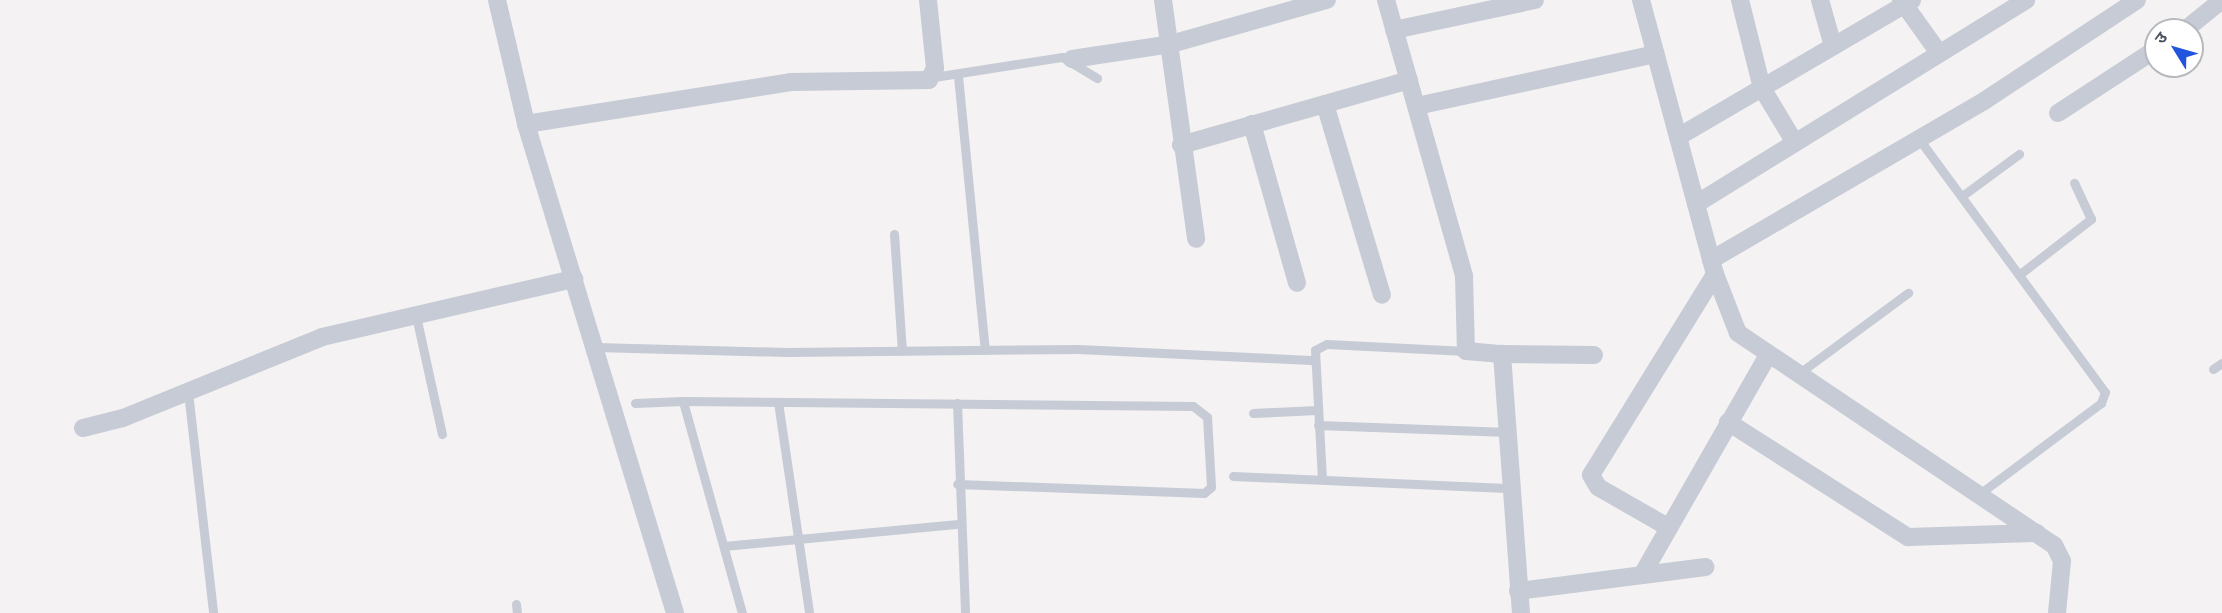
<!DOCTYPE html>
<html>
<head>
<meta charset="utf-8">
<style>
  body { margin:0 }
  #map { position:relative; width:2222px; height:613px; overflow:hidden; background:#f4f2f2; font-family:"DM Sans","Noto Sans Devanagari",sans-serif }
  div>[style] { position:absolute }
  .service>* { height:9px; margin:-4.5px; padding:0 4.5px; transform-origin:4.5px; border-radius:4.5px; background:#c6cbd5 }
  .minor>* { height:18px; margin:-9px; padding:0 9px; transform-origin:9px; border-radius:9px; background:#c6cbd5 }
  span { translate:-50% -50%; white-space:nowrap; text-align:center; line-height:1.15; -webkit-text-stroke:4.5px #fff; paint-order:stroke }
  .north { position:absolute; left:2144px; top:18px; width:60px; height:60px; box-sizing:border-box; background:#fff; border:2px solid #b7b9bf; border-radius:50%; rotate:307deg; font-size:16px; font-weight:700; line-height:24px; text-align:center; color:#4a515e }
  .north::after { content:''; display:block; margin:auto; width:21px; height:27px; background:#2155de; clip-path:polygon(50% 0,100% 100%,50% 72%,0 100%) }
</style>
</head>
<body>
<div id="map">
  <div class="service">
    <i style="left:958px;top:76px;width:275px;rotate:84.4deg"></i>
    <i style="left:934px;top:77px;width:130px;rotate:-8.9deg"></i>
    <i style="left:1062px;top:57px;width:41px;rotate:31deg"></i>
    <i style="left:1919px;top:139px;width:314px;rotate:53.7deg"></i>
    <i style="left:2105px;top:392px;width:12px;rotate:110deg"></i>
    <i style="left:2101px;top:403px;width:154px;rotate:143.2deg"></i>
    <i style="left:1962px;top:196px;width:71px;rotate:-36.4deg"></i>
    <i style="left:894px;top:234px;width:117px;rotate:86.1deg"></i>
    <i style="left:2020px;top:274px;width:90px;rotate:-37.8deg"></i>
    <i style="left:2091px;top:219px;width:40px;rotate:-115deg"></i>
    <i style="left:416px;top:316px;width:121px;rotate:77.6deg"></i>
    <i style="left:595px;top:347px;width:192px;rotate:1.5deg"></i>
    <i style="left:787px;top:352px;width:291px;rotate:-0.6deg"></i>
    <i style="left:1078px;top:349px;width:237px;rotate:2.7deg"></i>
    <i style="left:2213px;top:369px;width:11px;rotate:-34deg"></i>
    <i style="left:1798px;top:374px;width:137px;rotate:-36.4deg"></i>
    <i style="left:188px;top:392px;width:222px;rotate:83.5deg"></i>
    <i style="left:778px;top:402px;width:213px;rotate:81.6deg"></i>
    <i style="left:635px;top:403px;width:48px;rotate:-2.4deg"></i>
    <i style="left:957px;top:403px;width:210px;rotate:87.8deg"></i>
    <i style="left:1253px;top:413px;width:64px;rotate:-2.7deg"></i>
    <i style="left:1318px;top:425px;width:190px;rotate:2.1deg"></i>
    <i style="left:1233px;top:476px;width:279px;rotate:2.5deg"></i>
    <i style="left:1322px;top:479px;width:129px;rotate:-93.1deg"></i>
    <i style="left:1315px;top:350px;width:13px;rotate:-27deg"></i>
    <i style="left:1327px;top:344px;width:139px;rotate:2.9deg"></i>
    <i style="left:724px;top:546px;width:235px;rotate:-5.4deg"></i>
    <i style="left:516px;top:604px;width:9px;rotate:84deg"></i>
    <i style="left:742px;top:613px;width:220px;rotate:-105.6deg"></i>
    <i style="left:683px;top:401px;width:510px;rotate:0.56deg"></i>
    <i style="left:1193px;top:406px;width:18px;rotate:38deg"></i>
    <i style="left:1207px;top:417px;width:70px;rotate:86.7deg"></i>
    <i style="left:1211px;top:487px;width:9px;rotate:139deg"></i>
    <i style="left:1204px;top:493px;width:247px;rotate:-177.9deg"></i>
  </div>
  <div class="minor">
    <i style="left:497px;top:0;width:127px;rotate:76.8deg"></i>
    <i style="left:526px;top:124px;width:511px;rotate:73.05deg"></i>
    <i style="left:1163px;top:0;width:241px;rotate:82.1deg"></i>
    <i style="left:1386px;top:0;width:287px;rotate:74.2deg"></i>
    <i style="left:1464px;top:276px;width:75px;rotate:88.5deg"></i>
    <i style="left:1466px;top:351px;width:36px;rotate:5deg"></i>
    <i style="left:1641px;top:0;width:284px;rotate:74.9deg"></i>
    <i style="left:1715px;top:274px;width:63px;rotate:68.7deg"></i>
    <i style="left:1738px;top:333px;width:381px;rotate:33.9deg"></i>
    <i style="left:2054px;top:545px;width:18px;rotate:63deg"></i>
    <i style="left:2062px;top:561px;width:52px;rotate:95.5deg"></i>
    <i style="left:1740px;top:0;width:91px;rotate:76deg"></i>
    <i style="left:1762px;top:88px;width:64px;rotate:59deg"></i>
    <i style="left:1820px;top:0;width:48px;rotate:74.2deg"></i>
    <i style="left:1901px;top:0;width:65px;rotate:54.4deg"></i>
    <i style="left:1394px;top:30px;width:144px;rotate:-12deg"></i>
    <i style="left:2185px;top:30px;width:48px;rotate:-39deg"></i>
    <i style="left:1072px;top:59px;width:100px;rotate:-8.6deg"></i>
    <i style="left:1171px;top:44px;width:162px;rotate:-15.8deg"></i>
    <i style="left:1325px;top:104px;width:199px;rotate:73.4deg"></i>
    <i style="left:1417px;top:106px;width:244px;rotate:-12.3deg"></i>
    <i style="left:2058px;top:113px;width:117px;rotate:-33.1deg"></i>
    <i style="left:526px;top:124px;width:268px;rotate:-9deg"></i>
    <i style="left:791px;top:82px;width:138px;rotate:-0.8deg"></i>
    <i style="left:929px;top:80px;width:13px;rotate:-63deg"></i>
    <i style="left:935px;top:68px;width:68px;rotate:-95.9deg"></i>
    <i style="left:1252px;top:124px;width:165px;rotate:74.2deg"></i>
    <i style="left:1678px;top:137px;width:271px;rotate:-30.3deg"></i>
    <i style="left:1181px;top:145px;width:237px;rotate:-15.9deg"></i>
    <i style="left:1696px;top:204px;width:388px;rotate:-31.7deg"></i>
    <i style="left:1711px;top:260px;width:316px;rotate:-30.2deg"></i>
    <i style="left:1984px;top:101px;width:183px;rotate:-33.4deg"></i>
    <i style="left:1728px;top:422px;width:214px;rotate:32.6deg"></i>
    <i style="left:1908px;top:537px;width:129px;rotate:-1.8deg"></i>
    <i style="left:83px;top:428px;width:41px;rotate:-14deg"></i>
    <i style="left:123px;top:418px;width:215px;rotate:-22.1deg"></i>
    <i style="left:322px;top:337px;width:259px;rotate:-13deg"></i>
    <i style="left:1666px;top:526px;width:78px;rotate:-150.2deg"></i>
    <i style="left:1598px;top:487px;width:14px;rotate:-120deg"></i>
    <i style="left:1591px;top:475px;width:236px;rotate:-58.3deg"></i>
    <i style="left:1642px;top:575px;width:251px;rotate:-60.2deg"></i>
    <i style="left:1518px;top:591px;width:189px;rotate:-7.3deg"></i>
    <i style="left:1521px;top:613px;width:260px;rotate:-94.2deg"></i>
    <i style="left:1502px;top:354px;width:92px;rotate:0.6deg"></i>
  </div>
  <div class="north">उ</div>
</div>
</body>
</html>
